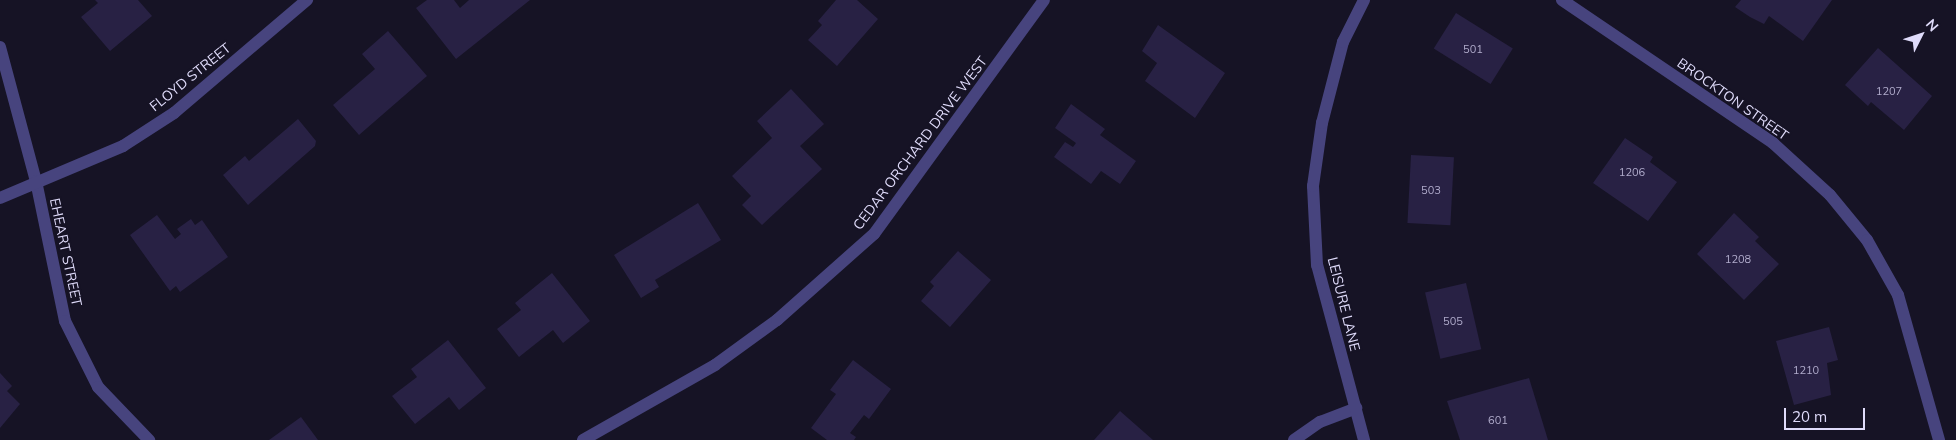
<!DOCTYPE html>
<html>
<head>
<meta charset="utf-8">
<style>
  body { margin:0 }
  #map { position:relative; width:1956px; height:440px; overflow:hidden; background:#161325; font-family:Mulish,sans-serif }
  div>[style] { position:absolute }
  .building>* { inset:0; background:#282144; transform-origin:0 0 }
  .street>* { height:12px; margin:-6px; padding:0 6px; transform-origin:6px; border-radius:6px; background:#47447e }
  span { translate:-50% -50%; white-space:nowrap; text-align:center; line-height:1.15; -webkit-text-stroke:4px #161325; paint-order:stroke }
  .number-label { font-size:11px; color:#b1accc }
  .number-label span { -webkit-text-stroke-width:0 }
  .street-label { font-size:14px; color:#dfdbfa }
  .north { position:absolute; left:1896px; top:10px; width:50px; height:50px; -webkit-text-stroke:4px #161325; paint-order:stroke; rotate:49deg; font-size:14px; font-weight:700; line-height:20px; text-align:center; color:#dfdbfa }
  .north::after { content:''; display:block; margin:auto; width:18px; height:22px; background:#dfdbfa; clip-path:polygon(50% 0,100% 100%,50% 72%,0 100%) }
  .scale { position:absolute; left:1784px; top:408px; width:81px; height:22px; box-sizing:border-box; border:2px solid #dfdbfa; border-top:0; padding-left:6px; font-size:15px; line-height:18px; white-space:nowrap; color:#dfdbfa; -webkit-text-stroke:4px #161325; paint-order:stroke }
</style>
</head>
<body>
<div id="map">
  <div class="building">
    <i style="clip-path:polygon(95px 0,138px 0,152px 16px,110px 51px,81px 17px,98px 3px)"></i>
    <i style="clip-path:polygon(427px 0,454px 0,460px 8px,469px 0,530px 0,456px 59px,416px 8px)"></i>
    <i style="clip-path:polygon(836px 0,857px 0,878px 19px,837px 66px,808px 40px,822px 25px,818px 21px)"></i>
    <i style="clip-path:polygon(1741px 0,1832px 0,1803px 41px,1769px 16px,1764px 24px,1750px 17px,1735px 7px)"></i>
    <i style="left:1456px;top:13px;width:67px;height:42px;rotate:32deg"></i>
    <i style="clip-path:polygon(1158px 25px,1225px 73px,1195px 118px,1145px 81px,1157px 63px,1142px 51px)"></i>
    <i style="clip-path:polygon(388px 31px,427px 76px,359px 135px,333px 105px,375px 69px,362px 54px)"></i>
    <i style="clip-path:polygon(1878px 48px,1932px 96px,1904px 130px,1871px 102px,1868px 106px,1845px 85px)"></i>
    <i style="clip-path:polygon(791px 89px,824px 124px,800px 146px,822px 169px,762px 225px,742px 205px,751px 196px,732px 176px,772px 138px,757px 121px)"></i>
    <i style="clip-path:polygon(1071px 104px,1105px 129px,1100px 135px,1136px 161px,1120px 184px,1101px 171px,1091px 184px,1054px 157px,1065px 142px,1073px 147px,1076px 143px,1055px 128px)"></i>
    <i style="clip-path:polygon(298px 119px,316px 141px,315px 146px,248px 205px,223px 175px,245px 156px,249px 161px)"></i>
    <i style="clip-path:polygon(1625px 138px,1653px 157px,1650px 162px,1677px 182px,1648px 221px,1593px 183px)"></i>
    <i style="left:1411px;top:155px;width:43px;height:68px;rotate:3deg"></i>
    <i style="clip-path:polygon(698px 203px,721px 240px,655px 280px,659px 287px,641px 298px,614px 255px)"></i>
    <i style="clip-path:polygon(1734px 213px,1759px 237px,1755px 241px,1779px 264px,1744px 300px,1697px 254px)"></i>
    <i style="clip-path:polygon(157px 215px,175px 239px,181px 234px,177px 229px,191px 219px,195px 225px,202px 220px,228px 257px,180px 292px,176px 286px,170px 291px,130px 235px)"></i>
    <i style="clip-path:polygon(958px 251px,991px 280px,950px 327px,921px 301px,934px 286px,930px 282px)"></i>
    <i style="clip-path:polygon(552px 273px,590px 321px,563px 343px,553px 330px,519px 357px,497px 329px,521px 310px,515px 303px)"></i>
    <i style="left:1466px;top:283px;width:68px;height:42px;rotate:77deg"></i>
    <i style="clip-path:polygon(1829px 327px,1838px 360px,1827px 363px,1831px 395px,1794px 405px,1776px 341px)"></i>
    <i style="clip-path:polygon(448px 340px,486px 388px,459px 410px,449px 397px,415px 424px,392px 396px,417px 377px,411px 369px)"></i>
    <i style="clip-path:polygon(853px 360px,891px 389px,869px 419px,864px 415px,850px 433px,856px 437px,854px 440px,827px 440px,811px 428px,836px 394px,830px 390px)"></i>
    <i style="clip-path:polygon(0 373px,12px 386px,7px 391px,20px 404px,0 428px)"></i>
    <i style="clip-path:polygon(1529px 378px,1548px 440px,1460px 440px,1447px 401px)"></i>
    <i style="clip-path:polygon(1120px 411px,1153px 440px,1094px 440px)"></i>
    <i style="clip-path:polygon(301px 417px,318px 440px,269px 440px)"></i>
  </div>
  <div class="street">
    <i style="left:1562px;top:0;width:255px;rotate:34.1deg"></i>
    <i style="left:1773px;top:143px;width:77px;rotate:42.4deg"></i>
    <i style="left:1830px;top:195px;width:58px;rotate:50.6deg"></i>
    <i style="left:1867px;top:240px;width:63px;rotate:60.6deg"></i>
    <i style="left:1898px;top:295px;width:151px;rotate:74.2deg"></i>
    <i style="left:0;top:47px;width:139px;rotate:75deg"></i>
    <i style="left:36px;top:181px;width:143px;rotate:78.3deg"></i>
    <i style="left:65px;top:321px;width:74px;rotate:63.4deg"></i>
    <i style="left:98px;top:387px;width:74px;rotate:46.1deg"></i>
    <i style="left:0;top:198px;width:134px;rotate:-22.9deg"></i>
    <i style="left:123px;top:146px;width:61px;rotate:-32.9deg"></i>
    <i style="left:174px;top:113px;width:175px;rotate:-40.4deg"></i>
    <i style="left:583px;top:440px;width:152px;rotate:-29.6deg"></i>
    <i style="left:715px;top:365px;width:77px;rotate:-36deg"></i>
    <i style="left:777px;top:320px;width:130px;rotate:-41.6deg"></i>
    <i style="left:874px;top:234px;width:289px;rotate:-54deg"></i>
    <i style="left:1294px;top:440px;width:32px;rotate:-35deg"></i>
    <i style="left:1320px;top:422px;width:39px;rotate:-21deg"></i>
    <i style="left:1364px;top:440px;width:181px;rotate:-105deg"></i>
    <i style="left:1317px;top:265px;width:79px;rotate:-92.9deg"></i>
    <i style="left:1313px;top:186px;width:64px;rotate:-81.9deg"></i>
    <i style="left:1322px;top:123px;width:84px;rotate:-75.5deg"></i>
    <i style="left:1343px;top:42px;width:47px;rotate:-63.4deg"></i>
  </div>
  <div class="number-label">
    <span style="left:1473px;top:49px">501</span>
    <span style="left:1889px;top:91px">1207</span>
    <span style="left:1632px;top:172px">1206</span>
    <span style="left:1431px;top:190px">503</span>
    <span style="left:1738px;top:259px">1208</span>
    <span style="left:1453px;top:321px">505</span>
    <span style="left:1806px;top:370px">1210</span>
    <span style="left:1498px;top:420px">601</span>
  </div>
  <div class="street-label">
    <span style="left:190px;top:77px;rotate:-39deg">FLOYD STREET</span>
    <span style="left:1733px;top:99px;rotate:35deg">BROCKTON STREET</span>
    <span style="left:920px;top:143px;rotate:-53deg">CEDAR ORCHARD DRIVE WEST</span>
    <span style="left:66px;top:252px;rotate:78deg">EHEART STREET</span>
    <span style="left:1344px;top:304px;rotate:76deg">LEISURE LANE</span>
  </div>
  <div class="north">N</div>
  <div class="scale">20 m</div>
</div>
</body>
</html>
